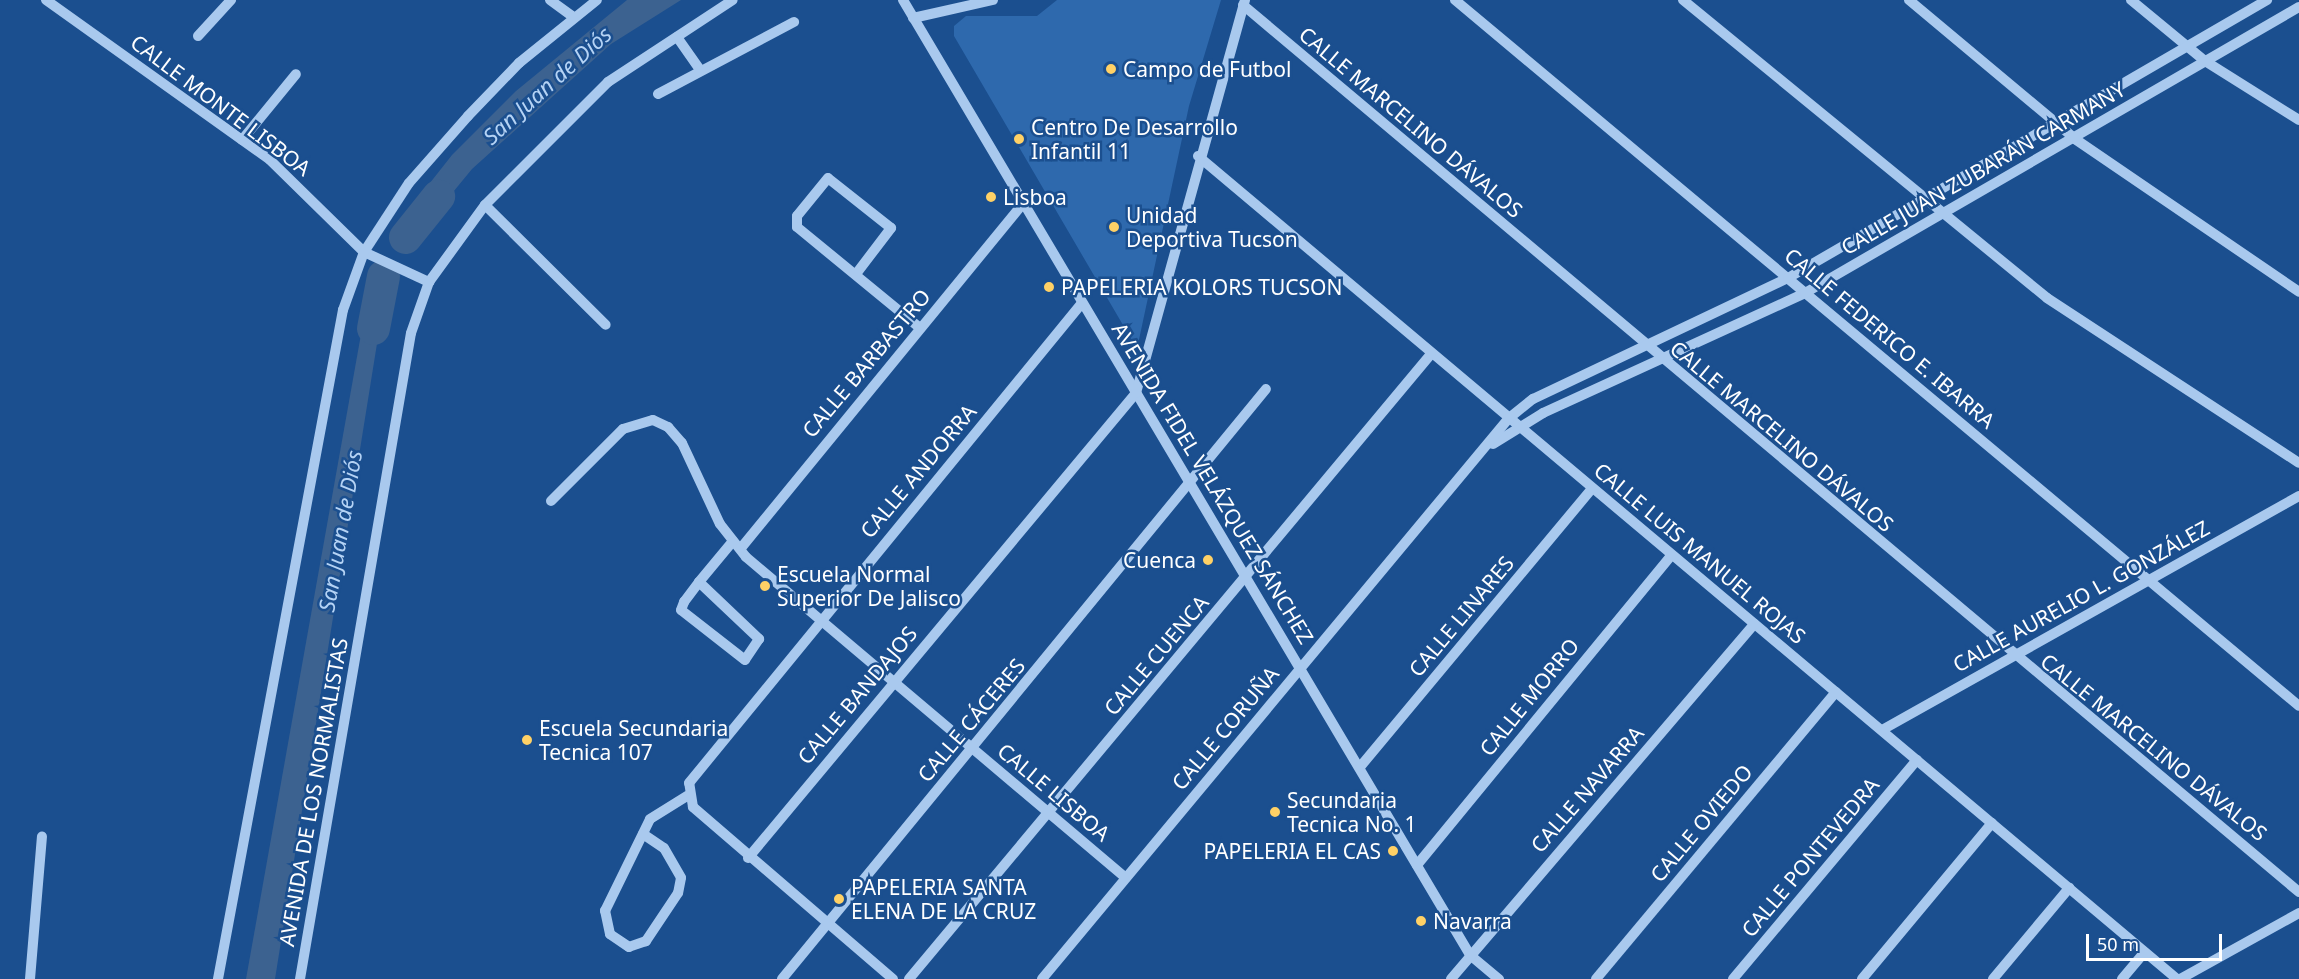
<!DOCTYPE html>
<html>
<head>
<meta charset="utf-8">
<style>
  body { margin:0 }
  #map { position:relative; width:2299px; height:979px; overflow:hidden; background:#1b4f8f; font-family:"Noto Sans",sans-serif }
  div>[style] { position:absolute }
  .green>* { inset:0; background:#2e69ad }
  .water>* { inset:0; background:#3c6290 }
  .river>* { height:33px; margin:-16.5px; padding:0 16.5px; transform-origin:16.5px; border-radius:16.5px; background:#3c6290 }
  .minor>* { height:10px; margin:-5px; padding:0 5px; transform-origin:5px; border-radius:5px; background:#a9c9ee }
  .dots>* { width:16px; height:16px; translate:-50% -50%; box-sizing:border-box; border:3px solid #1b4f8f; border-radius:50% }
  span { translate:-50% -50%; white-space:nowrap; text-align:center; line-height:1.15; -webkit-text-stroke:5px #1b4f8f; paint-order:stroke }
  .poi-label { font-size:21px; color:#fff }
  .left { translate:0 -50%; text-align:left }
  .right { translate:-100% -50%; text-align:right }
  .street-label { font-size:21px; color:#fff }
  .water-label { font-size:22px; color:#b5d3f5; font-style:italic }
  .scale { position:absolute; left:2086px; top:934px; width:136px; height:27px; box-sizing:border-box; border:3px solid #fff; border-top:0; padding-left:8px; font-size:18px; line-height:21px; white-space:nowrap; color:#fff; -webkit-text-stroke:4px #1b4f8f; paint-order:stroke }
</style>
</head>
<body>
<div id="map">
  <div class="green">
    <i style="clip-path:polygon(1057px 0,1221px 0,1189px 106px,1137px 349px,954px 36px,954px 26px,966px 16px,1037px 16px)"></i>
  </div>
  <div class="water">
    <i style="clip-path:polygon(627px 0,681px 0,611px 44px,472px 169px,426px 225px,408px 231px,407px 212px,452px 155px,516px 91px)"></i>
    <i style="clip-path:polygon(381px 284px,384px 300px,275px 979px,246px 979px,368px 295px)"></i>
  </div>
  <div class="river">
    <i style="left:405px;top:237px;width:53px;rotate:-51.2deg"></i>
    <i style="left:373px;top:328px;width:53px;rotate:-79.1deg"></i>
  </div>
  <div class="minor">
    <i style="left:46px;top:0;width:275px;rotate:35.5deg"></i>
    <i style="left:270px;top:160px;width:132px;rotate:44.4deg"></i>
    <i style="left:364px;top:252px;width:72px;rotate:24.8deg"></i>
    <i style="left:550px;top:0;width:27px;rotate:36deg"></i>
    <i style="left:903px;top:0;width:1111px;rotate:59.3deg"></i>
    <i style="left:1470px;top:955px;width:38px;rotate:40deg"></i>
    <i style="left:1455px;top:0;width:1100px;rotate:39.91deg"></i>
    <i style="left:1683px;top:0;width:470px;rotate:39.3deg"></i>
    <i style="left:2047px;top:298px;width:301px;rotate:33.2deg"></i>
    <i style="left:1909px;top:0;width:217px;rotate:39.9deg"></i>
    <i style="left:2075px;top:139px;width:271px;rotate:34.3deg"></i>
    <i style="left:2131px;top:0;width:96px;rotate:39.5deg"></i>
    <i style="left:2205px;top:61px;width:111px;rotate:32.1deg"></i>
    <i style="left:1243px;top:5px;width:1379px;rotate:40.03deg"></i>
    <i style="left:913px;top:18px;width:82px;rotate:-12.7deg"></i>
    <i style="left:198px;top:36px;width:49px;rotate:-47.5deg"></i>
    <i style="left:677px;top:37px;width:39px;rotate:55deg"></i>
    <i style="left:658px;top:94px;width:154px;rotate:-27.9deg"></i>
    <i style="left:242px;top:140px;width:85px;rotate:-50.7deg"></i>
    <i style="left:1198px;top:156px;width:1279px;rotate:40.05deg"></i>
    <i style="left:485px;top:205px;width:170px;rotate:44.8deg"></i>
    <i style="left:856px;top:274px;width:58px;rotate:-52.7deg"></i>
    <i style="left:891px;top:228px;width:80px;rotate:-141.6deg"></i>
    <i style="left:828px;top:178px;width:49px;rotate:129.2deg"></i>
    <i style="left:797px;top:216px;width:11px;rotate:90deg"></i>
    <i style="left:797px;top:227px;width:159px;rotate:39.4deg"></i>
    <i style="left:1493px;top:444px;width:59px;rotate:-31.8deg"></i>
    <i style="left:1543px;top:413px;width:288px;rotate:-24.6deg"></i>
    <i style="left:1805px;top:293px;width:571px;rotate:-30.07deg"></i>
    <i style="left:551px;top:501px;width:102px;rotate:-45deg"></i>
    <i style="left:623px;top:429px;width:31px;rotate:-17deg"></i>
    <i style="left:653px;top:420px;width:17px;rotate:25deg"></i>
    <i style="left:668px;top:427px;width:21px;rotate:49deg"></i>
    <i style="left:682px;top:443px;width:89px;rotate:64.9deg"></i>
    <i style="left:720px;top:524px;width:42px;rotate:51.8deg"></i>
    <i style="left:746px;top:557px;width:497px;rotate:40.2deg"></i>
    <i style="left:741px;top:548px;width:445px;rotate:-50.7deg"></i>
    <i style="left:699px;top:582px;width:83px;rotate:43.5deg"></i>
    <i style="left:759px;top:639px;width:25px;rotate:124deg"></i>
    <i style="left:745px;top:660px;width:81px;rotate:-142deg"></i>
    <i style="left:681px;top:610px;width:9px;rotate:-69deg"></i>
    <i style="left:684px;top:602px;width:25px;rotate:-53deg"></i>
    <i style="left:699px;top:582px;width:53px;rotate:-50.3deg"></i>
    <i style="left:1882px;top:730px;width:478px;rotate:-29.3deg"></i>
    <i style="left:1360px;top:767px;width:362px;rotate:-50.2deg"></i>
    <i style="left:643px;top:834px;width:25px;rotate:34deg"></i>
    <i style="left:664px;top:848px;width:34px;rotate:60deg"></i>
    <i style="left:681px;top:878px;width:15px;rotate:101deg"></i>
    <i style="left:678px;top:893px;width:58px;rotate:123.7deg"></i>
    <i style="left:646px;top:941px;width:18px;rotate:161deg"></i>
    <i style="left:629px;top:947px;width:23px;rotate:-146deg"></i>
    <i style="left:610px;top:934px;width:24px;rotate:-102deg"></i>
    <i style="left:605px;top:911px;width:102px;rotate:-63.9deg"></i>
    <i style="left:650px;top:819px;width:44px;rotate:-31.9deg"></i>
    <i style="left:748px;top:858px;width:606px;rotate:-50.16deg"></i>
    <i style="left:1136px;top:393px;width:408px;rotate:-74.5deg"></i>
    <i style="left:1417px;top:865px;width:401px;rotate:-50.6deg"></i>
    <i style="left:30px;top:979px;width:143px;rotate:-85.2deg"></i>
    <i style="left:218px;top:979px;width:681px;rotate:-79.42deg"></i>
    <i style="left:343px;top:310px;width:62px;rotate:-70.1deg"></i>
    <i style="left:364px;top:252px;width:82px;rotate:-56.9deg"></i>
    <i style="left:409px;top:183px;width:89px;rotate:-48.6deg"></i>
    <i style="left:468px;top:116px;width:74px;rotate:-46.1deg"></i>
    <i style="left:519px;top:63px;width:100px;rotate:-38.9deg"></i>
    <i style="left:300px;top:979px;width:655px;rotate:-80.25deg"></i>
    <i style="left:411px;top:333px;width:54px;rotate:-70.6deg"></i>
    <i style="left:429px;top:282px;width:95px;rotate:-54deg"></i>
    <i style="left:485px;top:205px;width:174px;rotate:-45deg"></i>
    <i style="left:608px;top:82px;width:149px;rotate:-33.3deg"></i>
    <i style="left:782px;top:979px;width:763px;rotate:-50.64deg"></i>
    <i style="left:893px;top:979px;width:264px;rotate:-139.3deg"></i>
    <i style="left:693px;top:807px;width:24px;rotate:-99deg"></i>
    <i style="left:689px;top:783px;width:620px;rotate:-50.69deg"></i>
    <i style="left:909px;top:979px;width:814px;rotate:-50.13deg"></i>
    <i style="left:1042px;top:979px;width:729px;rotate:-50.23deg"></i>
    <i style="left:1508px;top:419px;width:32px;rotate:-39deg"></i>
    <i style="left:1533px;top:399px;width:282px;rotate:-25.4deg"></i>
    <i style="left:1788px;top:278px;width:554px;rotate:-30.13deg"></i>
    <i style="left:1451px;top:979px;width:467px;rotate:-49.5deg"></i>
    <i style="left:1596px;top:979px;width:374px;rotate:-50.1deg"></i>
    <i style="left:1733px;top:979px;width:286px;rotate:-50deg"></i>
    <i style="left:1862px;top:979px;width:203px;rotate:-50.2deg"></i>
    <i style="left:1993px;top:979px;width:119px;rotate:-50.1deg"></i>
    <i style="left:2122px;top:979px;width:35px;rotate:-50deg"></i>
    <i style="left:2180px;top:979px;width:136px;rotate:-29deg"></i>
  </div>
  <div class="dots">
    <i style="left:1111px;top:69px;background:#ffd166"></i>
    <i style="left:1019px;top:139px;background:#ffd166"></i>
    <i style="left:991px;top:197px;background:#ffd166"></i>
    <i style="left:1114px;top:227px;background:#ffd166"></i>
    <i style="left:1049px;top:287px;background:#ffd166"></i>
    <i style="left:1208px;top:560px;background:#ffd166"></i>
    <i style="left:765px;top:586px;background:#ffd166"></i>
    <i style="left:527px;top:740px;background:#ffd166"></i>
    <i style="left:1275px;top:812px;background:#ffd166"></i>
    <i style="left:1393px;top:851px;background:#ffd166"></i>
    <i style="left:839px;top:899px;background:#ffd166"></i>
    <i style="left:1421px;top:921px;background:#ffd166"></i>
  </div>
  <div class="poi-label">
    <span class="left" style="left:1123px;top:69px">Campo de Futbol</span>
    <span class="left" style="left:1031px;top:139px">Centro De Desarrollo<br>Infantil 11</span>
    <span class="left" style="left:1003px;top:197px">Lisboa</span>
    <span class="left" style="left:1126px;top:227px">Unidad<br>Deportiva Tucson</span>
    <span class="left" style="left:1061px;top:287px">PAPELERIA KOLORS TUCSON</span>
    <span class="right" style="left:1196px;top:560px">Cuenca</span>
    <span class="left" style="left:777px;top:586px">Escuela Normal<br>Superior De Jalisco</span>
    <span class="left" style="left:539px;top:740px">Escuela Secundaria<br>Tecnica 107</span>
    <span class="left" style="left:1287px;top:812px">Secundaria<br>Tecnica No. 1</span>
    <span class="right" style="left:1381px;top:851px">PAPELERIA EL CAS</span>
    <span class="left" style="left:851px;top:899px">PAPELERIA SANTA<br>ELENA DE LA CRUZ</span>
    <span class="left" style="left:1433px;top:921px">Navarra</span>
  </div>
  <div class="street-label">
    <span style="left:221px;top:105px;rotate:37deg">CALLE MONTE LISBOA</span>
    <span style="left:1411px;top:122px;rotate:40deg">CALLE MARCELINO DÁVALOS</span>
    <span style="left:1983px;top:168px;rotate:-30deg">CALLE JUAN ZUBARÁN CARMANY</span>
    <span style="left:1890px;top:338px;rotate:40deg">CALLE FEDERICO E. IBARRA</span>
    <span style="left:866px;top:363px;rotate:-50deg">CALLE BARBASTRO</span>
    <span style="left:1782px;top:436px;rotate:40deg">CALLE MARCELINO DÁVALOS</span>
    <span style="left:918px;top:471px;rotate:-50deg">CALLE ANDORRA</span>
    <span style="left:1213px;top:483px;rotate:59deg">AVENIDA FIDEL VELÁZQUEZ SÁNCHEZ</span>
    <span style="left:1700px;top:553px;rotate:40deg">CALLE LUIS MANUEL ROJAS</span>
    <span style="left:2081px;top:596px;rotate:-29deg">CALLE AURELIO L. GONZÁLEZ</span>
    <span style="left:1461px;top:616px;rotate:-50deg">CALLE LINARES</span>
    <span style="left:1156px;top:655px;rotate:-50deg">CALLE CUENCA</span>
    <span style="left:857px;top:695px;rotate:-50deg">CALLE BANDAJOS</span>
    <span style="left:1529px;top:697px;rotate:-51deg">CALLE MORRO</span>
    <span style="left:971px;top:720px;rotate:-50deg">CALLE CÁCERES</span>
    <span style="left:1225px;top:728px;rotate:-50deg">CALLE CORUÑA</span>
    <span style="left:2154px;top:747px;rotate:39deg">CALLE MARCELINO DÁVALOS</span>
    <span style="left:1587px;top:789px;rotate:-49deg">CALLE NAVARRA</span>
    <span style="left:313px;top:792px;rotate:-80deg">AVENIDA DE LOS NORMALISTAS</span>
    <span style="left:1054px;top:792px;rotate:40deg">CALLE LISBOA</span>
    <span style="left:1701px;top:823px;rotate:-50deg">CALLE OVIEDO</span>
    <span style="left:1810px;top:857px;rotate:-50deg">CALLE PONTEVEDRA</span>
  </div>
  <div class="water-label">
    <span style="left:547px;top:85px;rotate:-42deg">San Juan de Diós</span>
    <span style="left:340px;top:531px;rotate:-80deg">San Juan de Diós</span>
  </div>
  <div class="scale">50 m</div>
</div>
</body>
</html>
